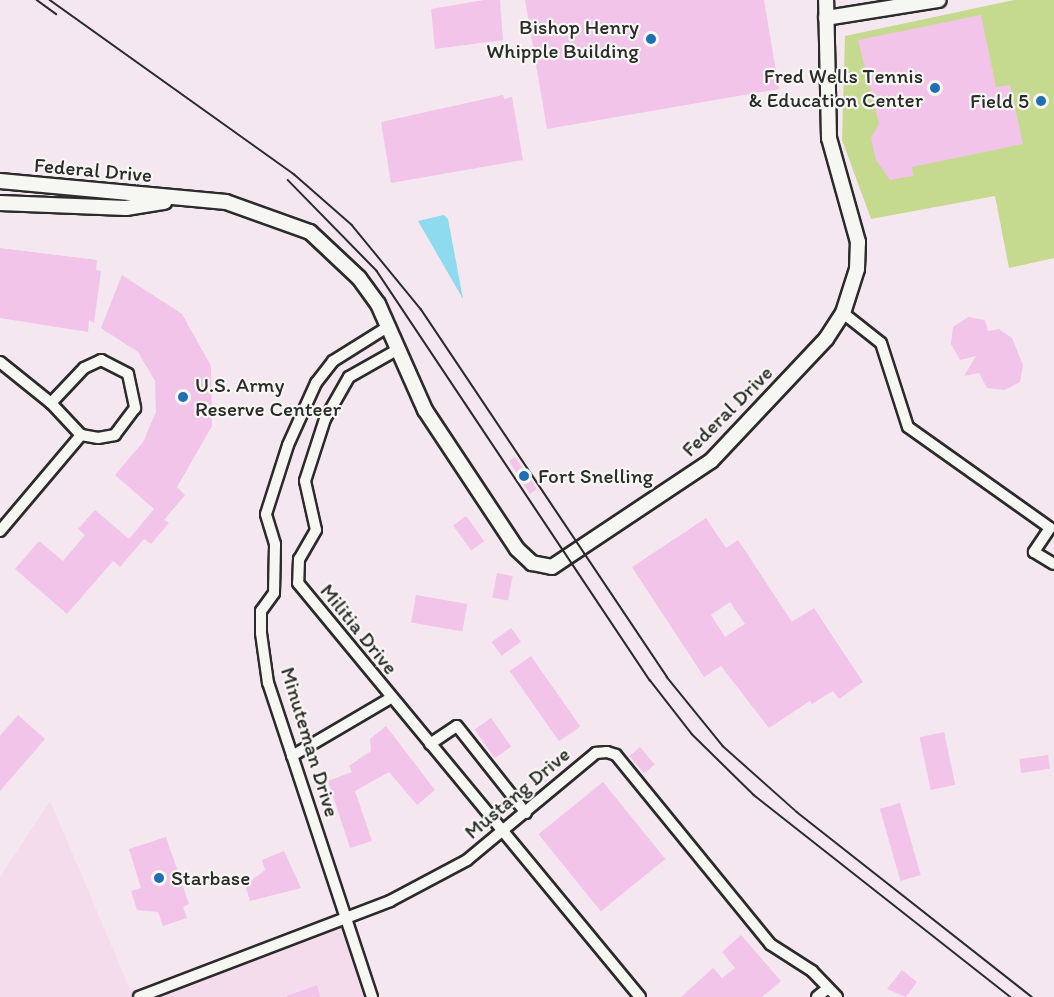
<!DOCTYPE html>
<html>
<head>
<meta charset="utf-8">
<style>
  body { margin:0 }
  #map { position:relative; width:1054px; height:997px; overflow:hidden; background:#f5e7ef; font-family:Itim,sans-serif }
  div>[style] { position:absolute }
  .built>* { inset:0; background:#f4dced }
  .green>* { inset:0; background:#c6da8f }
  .water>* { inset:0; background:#8edaee }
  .building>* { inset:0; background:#f2c4e9; transform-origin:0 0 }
  .roads { filter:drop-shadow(2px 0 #2b2b2b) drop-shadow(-2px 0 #2b2b2b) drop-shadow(0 2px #2b2b2b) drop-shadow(0 -2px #2b2b2b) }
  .street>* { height:10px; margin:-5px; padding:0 5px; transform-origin:5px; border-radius:5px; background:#f6f6f2 }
  .secondary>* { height:14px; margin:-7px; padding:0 7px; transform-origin:7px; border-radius:7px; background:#f6f6f2 }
  .tram>* { height:1.5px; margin:-0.75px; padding:0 0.75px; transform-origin:0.75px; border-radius:0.75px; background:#2b2b2b }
  .dots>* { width:16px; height:16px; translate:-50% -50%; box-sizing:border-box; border:3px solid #f6f6f2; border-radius:50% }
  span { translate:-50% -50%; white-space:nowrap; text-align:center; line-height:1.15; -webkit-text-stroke:4.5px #f6f6f2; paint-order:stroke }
  .poi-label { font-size:21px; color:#2b2b2b }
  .right { translate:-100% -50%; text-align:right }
  .left { translate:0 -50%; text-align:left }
  .street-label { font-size:21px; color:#2b2b2b }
</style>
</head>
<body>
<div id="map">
  <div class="built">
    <i style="clip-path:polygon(50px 801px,130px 989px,134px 997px,0 997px,0 877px)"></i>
    <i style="clip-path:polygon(347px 922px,372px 997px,139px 997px)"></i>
  </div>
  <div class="green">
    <i style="clip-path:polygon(1014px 0,1054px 0,1054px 258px,1009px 268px,995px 196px,871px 219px,842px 140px,845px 36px)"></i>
  </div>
  <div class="water">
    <i style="clip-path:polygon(444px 215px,448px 219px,463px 299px,418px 221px)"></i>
  </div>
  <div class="building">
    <i style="clip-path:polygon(484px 0,500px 0,503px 40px,435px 49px,431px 9px)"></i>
    <i style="clip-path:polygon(525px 0,764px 0,779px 89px,547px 129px)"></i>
    <i style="clip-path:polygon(981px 15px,996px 87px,1010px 85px,1023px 144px,912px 167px,913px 176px,890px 180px,876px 160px,871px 138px,879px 124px,858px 40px)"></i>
    <i style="clip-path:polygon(503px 95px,504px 99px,512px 97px,523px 160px,391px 183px,381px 122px)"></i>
    <i style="clip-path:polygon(0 248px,97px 260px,96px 270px,101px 271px,94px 323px,89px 320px,88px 332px,0 318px)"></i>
    <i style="clip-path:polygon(122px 275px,182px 314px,211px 366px,212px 426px,177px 487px,185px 495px,164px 520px,169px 523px,151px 544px,144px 539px,120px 567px,113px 561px,67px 614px,15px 569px,39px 541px,63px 561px,85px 535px,78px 529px,95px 510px,129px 539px,154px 509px,115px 475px,143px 442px,156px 412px,155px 381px,138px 352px,101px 328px)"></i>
    <i style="clip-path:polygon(968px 317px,985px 320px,988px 331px,999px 329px,1012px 338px,1023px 365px,1020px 382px,1005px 390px,987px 388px,979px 373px,964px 376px,976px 356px,960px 360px,951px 344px,953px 327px)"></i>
    <i style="clip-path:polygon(515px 457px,537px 489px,530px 494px,509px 461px)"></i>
    <i style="left:466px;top:516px;width:31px;height:16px;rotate:54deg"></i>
    <i style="clip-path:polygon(evenodd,706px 518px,726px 548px,738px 540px,792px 622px,814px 608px,863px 682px,839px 699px,833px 691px,812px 704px,810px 701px,769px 728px,721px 666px,704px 677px,632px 567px,706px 518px,730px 602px,745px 624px,725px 637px,711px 615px,730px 602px)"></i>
    <i style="left:497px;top:573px;width:16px;height:25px;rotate:11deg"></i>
    <i style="left:416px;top:595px;width:52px;height:28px;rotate:10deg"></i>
    <i style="left:511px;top:628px;width:17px;height:24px;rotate:54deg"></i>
    <i style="left:531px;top:656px;width:86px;height:26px;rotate:55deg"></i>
    <i style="clip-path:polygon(18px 715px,45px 739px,0 791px,0 736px)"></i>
    <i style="left:491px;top:718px;width:35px;height:20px;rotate:55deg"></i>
    <i style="clip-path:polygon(386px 726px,435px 790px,417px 805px,389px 772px,355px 791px,372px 841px,350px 848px,328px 781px,352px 772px,349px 766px,371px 751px,370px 739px)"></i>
    <i style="left:944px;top:732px;width:54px;height:25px;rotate:78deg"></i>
    <i style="left:640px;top:747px;width:23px;height:14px;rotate:50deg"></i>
    <i style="left:1048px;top:755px;width:14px;height:29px;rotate:82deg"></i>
    <i style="left:603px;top:782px;width:99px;height:83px;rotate:51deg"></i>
    <i style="left:900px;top:803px;width:75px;height:21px;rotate:74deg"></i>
    <i style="clip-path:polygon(166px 837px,189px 904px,183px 907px,187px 918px,163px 926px,158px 912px,137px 910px,131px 891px,141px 888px,129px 849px)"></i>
    <i style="clip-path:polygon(284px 851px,301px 888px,250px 901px,245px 885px,265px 870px,262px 860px)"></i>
    <i style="clip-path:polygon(741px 935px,781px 981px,762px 997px,681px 997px,713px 968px,722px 978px,735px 968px,722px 952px)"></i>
    <i style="clip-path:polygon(902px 970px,917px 982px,906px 997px,887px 989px)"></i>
    <i style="clip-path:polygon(317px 985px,320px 997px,287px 997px,287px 996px)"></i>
  </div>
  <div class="roads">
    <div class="street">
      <i style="left:843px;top:313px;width:48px;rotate:38.3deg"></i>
      <i style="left:881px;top:343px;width:88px;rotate:72.2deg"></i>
      <i style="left:908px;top:427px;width:174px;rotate:35.4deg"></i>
      <i style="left:1050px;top:528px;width:29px;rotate:124deg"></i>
      <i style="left:1034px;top:552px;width:23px;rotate:31deg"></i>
      <i style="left:395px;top:351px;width:53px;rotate:150.5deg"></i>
      <i style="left:349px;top:377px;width:48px;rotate:119.7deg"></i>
      <i style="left:325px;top:419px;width:65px;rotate:107.9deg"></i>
      <i style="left:305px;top:481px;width:50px;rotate:77.3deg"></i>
      <i style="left:316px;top:530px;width:34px;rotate:120deg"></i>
      <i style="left:299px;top:559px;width:24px;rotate:92deg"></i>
      <i style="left:298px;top:583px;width:537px;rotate:50.44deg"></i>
      <i style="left:101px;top:360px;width:30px;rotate:27deg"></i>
      <i style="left:128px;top:374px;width:35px;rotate:78deg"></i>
      <i style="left:135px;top:408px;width:34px;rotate:127deg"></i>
      <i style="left:115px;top:435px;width:17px;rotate:170deg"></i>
      <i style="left:98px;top:438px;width:17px;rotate:-170deg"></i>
      <i style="left:81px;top:435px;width:44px;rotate:-133.2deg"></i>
      <i style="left:51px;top:403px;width:48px;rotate:-46.7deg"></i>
      <i style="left:84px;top:368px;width:19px;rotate:-25deg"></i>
      <i style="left:0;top:362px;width:65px;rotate:38.8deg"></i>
      <i style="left:0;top:531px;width:126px;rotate:-49.8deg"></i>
      <i style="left:430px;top:744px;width:32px;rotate:-34deg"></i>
      <i style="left:457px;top:726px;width:111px;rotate:51.6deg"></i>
      <i style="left:292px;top:756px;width:115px;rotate:-30.4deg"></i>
      <i style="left:139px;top:997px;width:269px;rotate:-20.9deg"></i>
      <i style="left:390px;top:901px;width:87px;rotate:-28deg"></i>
      <i style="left:467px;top:860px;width:168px;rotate:-39.7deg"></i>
      <i style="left:596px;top:753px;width:11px;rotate:-5deg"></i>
      <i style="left:607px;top:752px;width:9px;rotate:18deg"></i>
      <i style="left:616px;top:755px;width:244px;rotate:50.8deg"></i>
      <i style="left:770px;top:944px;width:50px;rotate:32.7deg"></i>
      <i style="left:812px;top:971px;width:36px;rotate:46deg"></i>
      <i style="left:372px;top:997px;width:331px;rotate:-108.3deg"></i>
      <i style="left:268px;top:683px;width:50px;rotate:-98deg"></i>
      <i style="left:261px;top:633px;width:22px;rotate:-90deg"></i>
      <i style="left:261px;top:611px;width:22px;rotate:-54deg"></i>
      <i style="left:274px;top:593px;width:49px;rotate:-88.8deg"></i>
      <i style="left:275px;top:544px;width:31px;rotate:-107deg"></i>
      <i style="left:266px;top:514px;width:72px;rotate:-72.3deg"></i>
      <i style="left:288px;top:445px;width:68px;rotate:-65.7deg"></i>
      <i style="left:316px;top:383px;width:28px;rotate:-52deg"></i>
      <i style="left:333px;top:361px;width:66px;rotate:-32deg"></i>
      <i style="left:817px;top:997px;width:14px;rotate:-39deg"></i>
    </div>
    <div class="secondary">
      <i style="left:826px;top:18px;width:114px;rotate:-9.1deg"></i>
      <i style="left:0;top:181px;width:227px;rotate:5.3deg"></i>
      <i style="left:226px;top:202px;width:89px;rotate:19.7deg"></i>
      <i style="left:310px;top:232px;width:67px;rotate:43.2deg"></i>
      <i style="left:359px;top:278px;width:32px;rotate:54deg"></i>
      <i style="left:378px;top:304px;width:116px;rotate:66.1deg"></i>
      <i style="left:425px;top:410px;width:167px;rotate:56.5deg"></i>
      <i style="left:517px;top:549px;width:21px;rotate:43deg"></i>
      <i style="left:532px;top:563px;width:20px;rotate:11deg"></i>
      <i style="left:552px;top:567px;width:191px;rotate:-33.7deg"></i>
      <i style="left:711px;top:461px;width:168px;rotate:-46.7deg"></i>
      <i style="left:826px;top:339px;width:31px;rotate:-57deg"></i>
      <i style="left:843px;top:313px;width:46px;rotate:-72.3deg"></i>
      <i style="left:857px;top:269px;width:27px;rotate:-88deg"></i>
      <i style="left:858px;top:242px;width:108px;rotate:-105.6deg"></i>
      <i style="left:829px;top:138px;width:138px;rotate:-91.2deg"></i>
      <i style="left:0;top:203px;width:126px;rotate:2.3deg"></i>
      <i style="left:126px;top:208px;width:39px;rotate:-9deg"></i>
    </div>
  </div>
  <div class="tram">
    <i style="left:37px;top:0;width:24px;rotate:36deg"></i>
    <i style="left:50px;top:0;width:300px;rotate:35.5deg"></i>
    <i style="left:294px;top:174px;width:77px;rotate:41.3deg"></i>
    <i style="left:352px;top:225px;width:109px;rotate:50.6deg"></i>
    <i style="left:421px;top:309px;width:443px;rotate:56.2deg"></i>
    <i style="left:667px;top:677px;width:89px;rotate:50.9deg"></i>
    <i style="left:723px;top:746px;width:99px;rotate:41.7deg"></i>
    <i style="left:797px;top:812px;width:299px;rotate:38.2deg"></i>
    <i style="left:288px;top:180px;width:127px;rotate:45.6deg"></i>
    <i style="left:377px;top:271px;width:492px;rotate:56.3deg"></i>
    <i style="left:650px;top:680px;width:68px;rotate:52.1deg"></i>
    <i style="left:692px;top:734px;width:87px;rotate:44.5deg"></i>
    <i style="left:754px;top:795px;width:327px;rotate:38.2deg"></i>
  </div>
  <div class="dots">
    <i style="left:651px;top:39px;background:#1f6fb2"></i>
    <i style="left:935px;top:88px;background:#1f6fb2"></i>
    <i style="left:1041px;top:101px;background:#1f6fb2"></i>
    <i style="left:183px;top:397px;background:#1f6fb2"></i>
    <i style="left:524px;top:476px;background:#1f6fb2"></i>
    <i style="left:159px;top:878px;background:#1f6fb2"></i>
  </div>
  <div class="poi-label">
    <span class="right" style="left:639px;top:39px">Bishop Henry<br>Whipple Building</span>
    <span class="right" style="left:923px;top:88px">Fred Wells Tennis<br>&amp; Education Center</span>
    <span class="right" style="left:1029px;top:101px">Field 5</span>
    <span class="left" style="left:195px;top:397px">U.S. Army<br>Reserve Centeer</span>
    <span class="left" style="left:538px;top:476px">Fort Snelling</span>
    <span class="left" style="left:171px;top:878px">Starbase</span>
  </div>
  <div class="street-label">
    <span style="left:93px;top:170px;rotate:5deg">Federal Drive</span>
    <span style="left:727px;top:411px;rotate:-45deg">Federal Drive</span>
    <span style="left:359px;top:629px;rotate:51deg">Militia Drive</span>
    <span style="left:310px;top:742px;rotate:73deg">Minuteman Drive</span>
    <span style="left:517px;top:793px;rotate:-40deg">Mustang Drive</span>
  </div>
</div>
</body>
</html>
